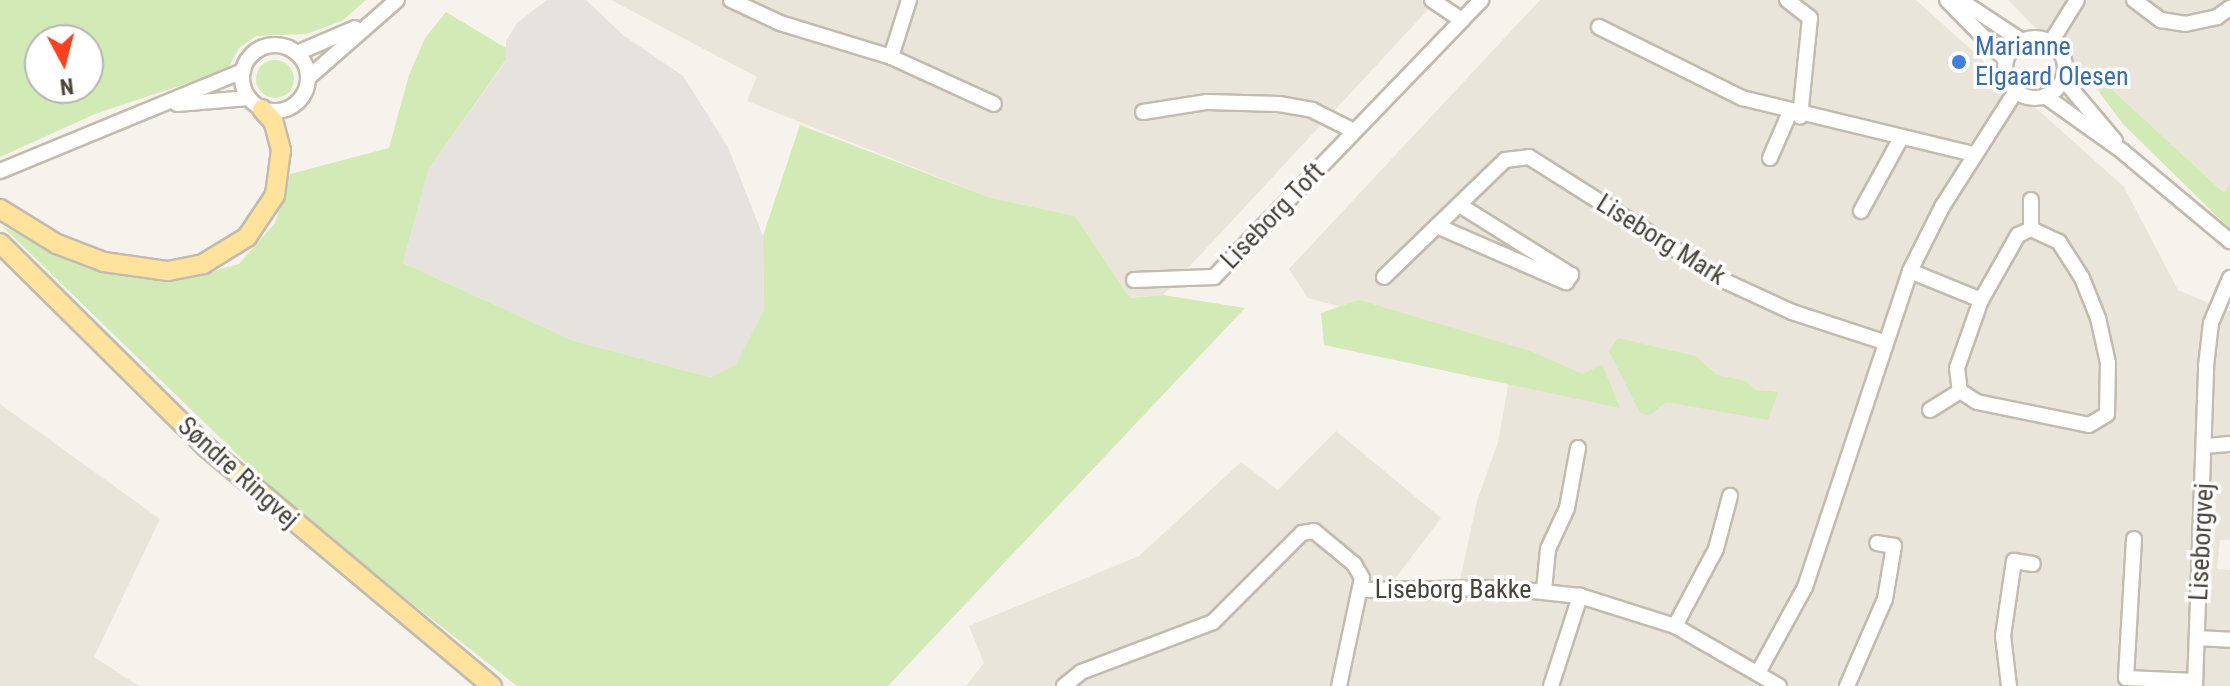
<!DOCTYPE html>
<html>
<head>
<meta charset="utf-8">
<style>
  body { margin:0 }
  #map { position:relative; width:2230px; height:686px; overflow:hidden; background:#f6f3ec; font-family:"Roboto Condensed",sans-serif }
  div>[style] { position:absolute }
  .residential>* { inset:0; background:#eae5da }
  .industrial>* { inset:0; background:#e6e2dd }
  .green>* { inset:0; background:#d2eab5 }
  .round { border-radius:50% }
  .roads { filter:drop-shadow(2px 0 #c2bbae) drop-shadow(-2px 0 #c2bbae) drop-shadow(0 2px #c2bbae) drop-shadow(0 -2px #c2bbae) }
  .minor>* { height:14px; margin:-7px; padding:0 7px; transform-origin:7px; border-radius:7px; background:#fff }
  .minor>.ring { margin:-7px; padding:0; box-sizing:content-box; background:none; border:14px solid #fff; border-radius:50% }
  .major>* { height:18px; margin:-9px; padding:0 9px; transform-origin:9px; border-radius:9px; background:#ffe39c }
  .dots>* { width:22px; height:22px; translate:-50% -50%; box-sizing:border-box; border:4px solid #fff; border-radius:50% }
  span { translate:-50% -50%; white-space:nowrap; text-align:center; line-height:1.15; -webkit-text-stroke:7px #fff; paint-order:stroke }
  .shop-label { font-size:26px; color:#366cbe }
  .left { translate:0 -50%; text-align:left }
  .street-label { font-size:26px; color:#4b4439 }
  .north { position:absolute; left:24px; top:24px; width:80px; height:80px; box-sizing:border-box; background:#fff; border:2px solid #b7b4b0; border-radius:50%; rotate:173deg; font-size:22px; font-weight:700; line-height:32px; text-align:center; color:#4b4439 }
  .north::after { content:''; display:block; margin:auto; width:28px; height:36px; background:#fc3f1d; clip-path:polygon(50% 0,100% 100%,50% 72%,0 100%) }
</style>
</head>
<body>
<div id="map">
  <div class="residential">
    <i style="clip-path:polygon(611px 0,1437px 0,1163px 295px,1130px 298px,1075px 216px,991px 198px,747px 101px,757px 77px)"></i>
    <i style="clip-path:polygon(1540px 0,1916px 0,2124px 187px,2178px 290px,2230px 312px,2230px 540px,2220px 540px,2217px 569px,2230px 570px,2230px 686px,966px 686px,984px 663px,969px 626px,1139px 556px,1241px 462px,1278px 490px,1336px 431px,1441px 518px,1394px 580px,1460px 580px,1477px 501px,1498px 442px,1514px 353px,1308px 298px,1289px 269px)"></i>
    <i style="clip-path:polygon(2008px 0,2230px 0,2230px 184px,2224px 193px,2107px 85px,2099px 92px)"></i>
    <i style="clip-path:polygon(0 404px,160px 519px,94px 657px,139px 686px,0 686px)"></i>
  </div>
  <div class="industrial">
    <i style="clip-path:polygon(547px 0,586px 0,623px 35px,683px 76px,728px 147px,763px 236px,764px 310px,737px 365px,710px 377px,574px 341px,403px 263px,429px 168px,506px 61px,506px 41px,517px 23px)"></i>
  </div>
  <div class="green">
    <i style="clip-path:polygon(evenodd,0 0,366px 0,342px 21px,306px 34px,256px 36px,239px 48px,227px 70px,95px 114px,0 157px,0 0,40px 40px,88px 40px,88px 88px,40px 88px,40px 40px)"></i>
    <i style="clip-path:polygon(446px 12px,506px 48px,506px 60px,429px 168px,403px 263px,574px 341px,710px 377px,736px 365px,764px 310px,763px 236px,800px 125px,991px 198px,1075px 216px,1130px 298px,1163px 295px,1245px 308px,888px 686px,517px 686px,303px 518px,2px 226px,72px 260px,126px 274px,184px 279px,239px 264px,275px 223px,290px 174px,389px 148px,409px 75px,425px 38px)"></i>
    <i class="round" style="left:256px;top:60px;width:38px;height:38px"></i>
    <i style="clip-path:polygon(2107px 85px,2224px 193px,2230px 184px,2230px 229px,2123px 124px,2099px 92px)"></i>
    <i style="clip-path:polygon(1359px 300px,1530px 351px,1583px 374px,1602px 364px,1620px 408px,1324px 345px,1321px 313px)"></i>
    <i style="clip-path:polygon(1618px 338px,1695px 356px,1717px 375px,1746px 381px,1755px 390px,1778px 392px,1768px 420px,1666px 402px,1650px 415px,1640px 413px,1609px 351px)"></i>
  </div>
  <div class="roads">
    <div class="minor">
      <i style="left:731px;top:0;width:54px;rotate:25.1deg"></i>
      <i style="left:780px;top:23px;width:116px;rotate:17deg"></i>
      <i style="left:891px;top:57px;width:113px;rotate:24.5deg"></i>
      <i style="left:1432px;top:0;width:36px;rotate:34deg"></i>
      <i style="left:1462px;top:20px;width:28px;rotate:-46deg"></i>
      <i style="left:1787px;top:0;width:29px;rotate:38deg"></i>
      <i style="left:1810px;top:18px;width:99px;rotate:95.8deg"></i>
      <i style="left:1947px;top:0;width:84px;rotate:45.5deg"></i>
      <i style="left:1960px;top:0;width:74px;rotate:33.5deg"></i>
      <i style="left:2134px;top:0;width:34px;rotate:37deg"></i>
      <i style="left:2161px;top:20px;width:24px;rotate:9deg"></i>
      <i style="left:2185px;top:24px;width:33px;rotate:-12deg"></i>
      <i style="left:2217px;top:17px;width:16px;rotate:-35deg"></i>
      <i style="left:1599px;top:27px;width:160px;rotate:26.4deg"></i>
      <i style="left:1742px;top:98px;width:239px;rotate:13.6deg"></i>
      <i class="ring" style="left:2005px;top:38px;width:46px;height:46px"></i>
      <i style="left:2051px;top:42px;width:49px;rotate:-58.2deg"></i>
      <i class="ring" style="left:242px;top:45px;width:52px;height:52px"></i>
      <i style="left:297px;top:53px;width:63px;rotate:-23.3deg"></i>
      <i style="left:891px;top:57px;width:60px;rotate:-72.5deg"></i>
      <i style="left:308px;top:78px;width:118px;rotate:-41.2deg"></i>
      <i style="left:2063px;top:79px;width:81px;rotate:50deg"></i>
      <i style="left:2045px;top:96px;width:95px;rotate:35.5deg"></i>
      <i style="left:2122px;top:151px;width:141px;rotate:39.8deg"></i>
      <i style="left:177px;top:104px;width:72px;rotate:-4.8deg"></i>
      <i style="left:1143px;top:112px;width:65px;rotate:-8.9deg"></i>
      <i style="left:1207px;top:102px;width:72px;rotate:1.6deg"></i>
      <i style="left:1279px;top:104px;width:34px;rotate:10deg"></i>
      <i style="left:1312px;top:110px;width:47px;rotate:26.6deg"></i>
      <i style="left:1770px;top:158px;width:50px;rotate:-66.5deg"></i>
      <i style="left:0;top:171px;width:263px;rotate:-22.4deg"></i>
      <i style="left:2031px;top:200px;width:29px;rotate:90deg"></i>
      <i style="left:1861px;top:211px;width:83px;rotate:-61.3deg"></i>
      <i style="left:1437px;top:226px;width:141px;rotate:23.5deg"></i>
      <i style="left:1566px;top:282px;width:9px;rotate:-54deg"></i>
      <i style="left:1571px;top:275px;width:130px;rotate:-147.9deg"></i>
      <i style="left:1910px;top:271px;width:77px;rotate:22.2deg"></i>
      <i style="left:1981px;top:300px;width:72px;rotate:109.4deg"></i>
      <i style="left:1957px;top:368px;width:23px;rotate:83deg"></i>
      <i style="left:1960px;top:391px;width:20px;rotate:33deg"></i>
      <i style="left:1977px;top:402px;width:114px;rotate:11.6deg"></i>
      <i style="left:2089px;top:425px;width:21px;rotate:-31deg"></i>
      <i style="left:2107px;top:414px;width:51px;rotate:-88.9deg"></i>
      <i style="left:2108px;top:363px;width:46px;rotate:-102.5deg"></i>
      <i style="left:2098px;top:318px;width:43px;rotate:-111.8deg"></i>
      <i style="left:2082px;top:278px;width:43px;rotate:-122.6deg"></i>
      <i style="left:2059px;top:242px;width:31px;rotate:-155deg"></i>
      <i style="left:2031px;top:229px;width:14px;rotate:155deg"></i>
      <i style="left:2018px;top:235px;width:75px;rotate:119.6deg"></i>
      <i style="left:1384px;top:277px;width:168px;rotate:-44deg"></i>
      <i style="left:1505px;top:160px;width:24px;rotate:-7deg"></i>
      <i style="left:1529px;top:157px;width:234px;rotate:32.3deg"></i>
      <i style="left:1727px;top:282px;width:72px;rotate:24.8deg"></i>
      <i style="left:1792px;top:312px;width:97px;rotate:18.1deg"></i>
      <i style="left:1134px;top:280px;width:80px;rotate:-2.1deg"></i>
      <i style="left:1214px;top:277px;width:357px;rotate:-46deg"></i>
      <i style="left:1930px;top:410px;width:36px;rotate:-32deg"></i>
      <i style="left:2206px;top:446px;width:24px;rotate:-5deg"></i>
      <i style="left:2134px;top:539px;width:139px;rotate:93.3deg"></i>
      <i style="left:2126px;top:678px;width:69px;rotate:2.5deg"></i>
      <i style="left:1361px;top:590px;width:145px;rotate:-0.8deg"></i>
      <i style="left:1506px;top:588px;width:74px;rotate:6.2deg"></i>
      <i style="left:1580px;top:596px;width:100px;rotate:17.5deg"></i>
      <i style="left:1675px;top:626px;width:120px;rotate:30deg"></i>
      <i style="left:1544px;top:590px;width:41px;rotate:-84.4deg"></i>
      <i style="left:1548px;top:549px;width:45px;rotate:-65.1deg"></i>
      <i style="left:1567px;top:508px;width:61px;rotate:-79.6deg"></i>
      <i style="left:1675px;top:626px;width:87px;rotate:-62deg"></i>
      <i style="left:1716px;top:549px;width:55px;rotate:-75.2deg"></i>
      <i style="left:2197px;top:638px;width:33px;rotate:3deg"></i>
      <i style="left:1759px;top:671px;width:96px;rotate:-61.3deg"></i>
      <i style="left:1805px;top:587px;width:333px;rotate:-71.6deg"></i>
      <i style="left:1910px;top:271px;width:72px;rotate:-63.4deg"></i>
      <i style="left:1942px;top:207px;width:138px;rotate:-57.5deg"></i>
      <i style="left:1064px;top:686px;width:22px;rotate:-39deg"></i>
      <i style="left:1081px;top:672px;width:141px;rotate:-20.7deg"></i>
      <i style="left:1213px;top:622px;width:126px;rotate:-45deg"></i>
      <i style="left:1302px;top:533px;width:12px;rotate:-9deg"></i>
      <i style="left:1314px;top:531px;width:52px;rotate:39.5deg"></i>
      <i style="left:1354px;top:564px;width:16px;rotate:60deg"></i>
      <i style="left:1362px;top:578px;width:110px;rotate:102deg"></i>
      <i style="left:1551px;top:686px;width:95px;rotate:-72.1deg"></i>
      <i style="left:1847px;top:686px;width:95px;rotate:-66.4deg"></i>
      <i style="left:1885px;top:599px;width:54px;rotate:-80.4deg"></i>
      <i style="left:1894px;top:546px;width:17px;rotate:-170deg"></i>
      <i style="left:2009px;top:686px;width:50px;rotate:-96.8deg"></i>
      <i style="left:2003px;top:636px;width:76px;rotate:-81.7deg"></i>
      <i style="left:2014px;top:561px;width:19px;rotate:9deg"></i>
      <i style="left:2195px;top:686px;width:320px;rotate:-88deg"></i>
      <i style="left:2206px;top:366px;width:43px;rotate:-83.4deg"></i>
      <i style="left:2211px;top:323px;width:49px;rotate:-67.1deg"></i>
    </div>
    <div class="major">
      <i style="left:0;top:209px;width:67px;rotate:31.6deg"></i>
      <i style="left:57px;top:244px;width:50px;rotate:21deg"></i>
      <i style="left:104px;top:262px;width:65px;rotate:8deg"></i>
      <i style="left:168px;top:271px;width:36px;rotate:-11deg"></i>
      <i style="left:203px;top:264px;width:52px;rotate:-31.5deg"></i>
      <i style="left:247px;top:237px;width:50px;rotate:-56.3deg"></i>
      <i style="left:275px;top:195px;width:45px;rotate:-82.4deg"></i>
      <i style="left:281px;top:150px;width:30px;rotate:-105deg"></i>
      <i style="left:273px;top:121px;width:16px;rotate:-133deg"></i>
      <i style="left:0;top:243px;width:290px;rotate:44.7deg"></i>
      <i style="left:206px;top:447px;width:373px;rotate:39.9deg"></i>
    </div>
  </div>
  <div class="dots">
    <i style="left:1959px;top:62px;background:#3f7fe0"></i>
  </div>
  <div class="shop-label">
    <span class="left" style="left:1975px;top:62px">Marianne<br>Elgaard Olesen</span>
  </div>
  <div class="street-label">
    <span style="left:1273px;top:216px;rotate:-46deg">Liseborg Toft</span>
    <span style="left:1661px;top:240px;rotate:32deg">Liseborg Mark</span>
    <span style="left:238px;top:473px;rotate:42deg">Søndre Ringvej</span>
    <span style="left:2202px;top:542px;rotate:-87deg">Liseborgvej</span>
    <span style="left:1453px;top:590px">Liseborg Bakke</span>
  </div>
  <div class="north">N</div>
</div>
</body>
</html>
